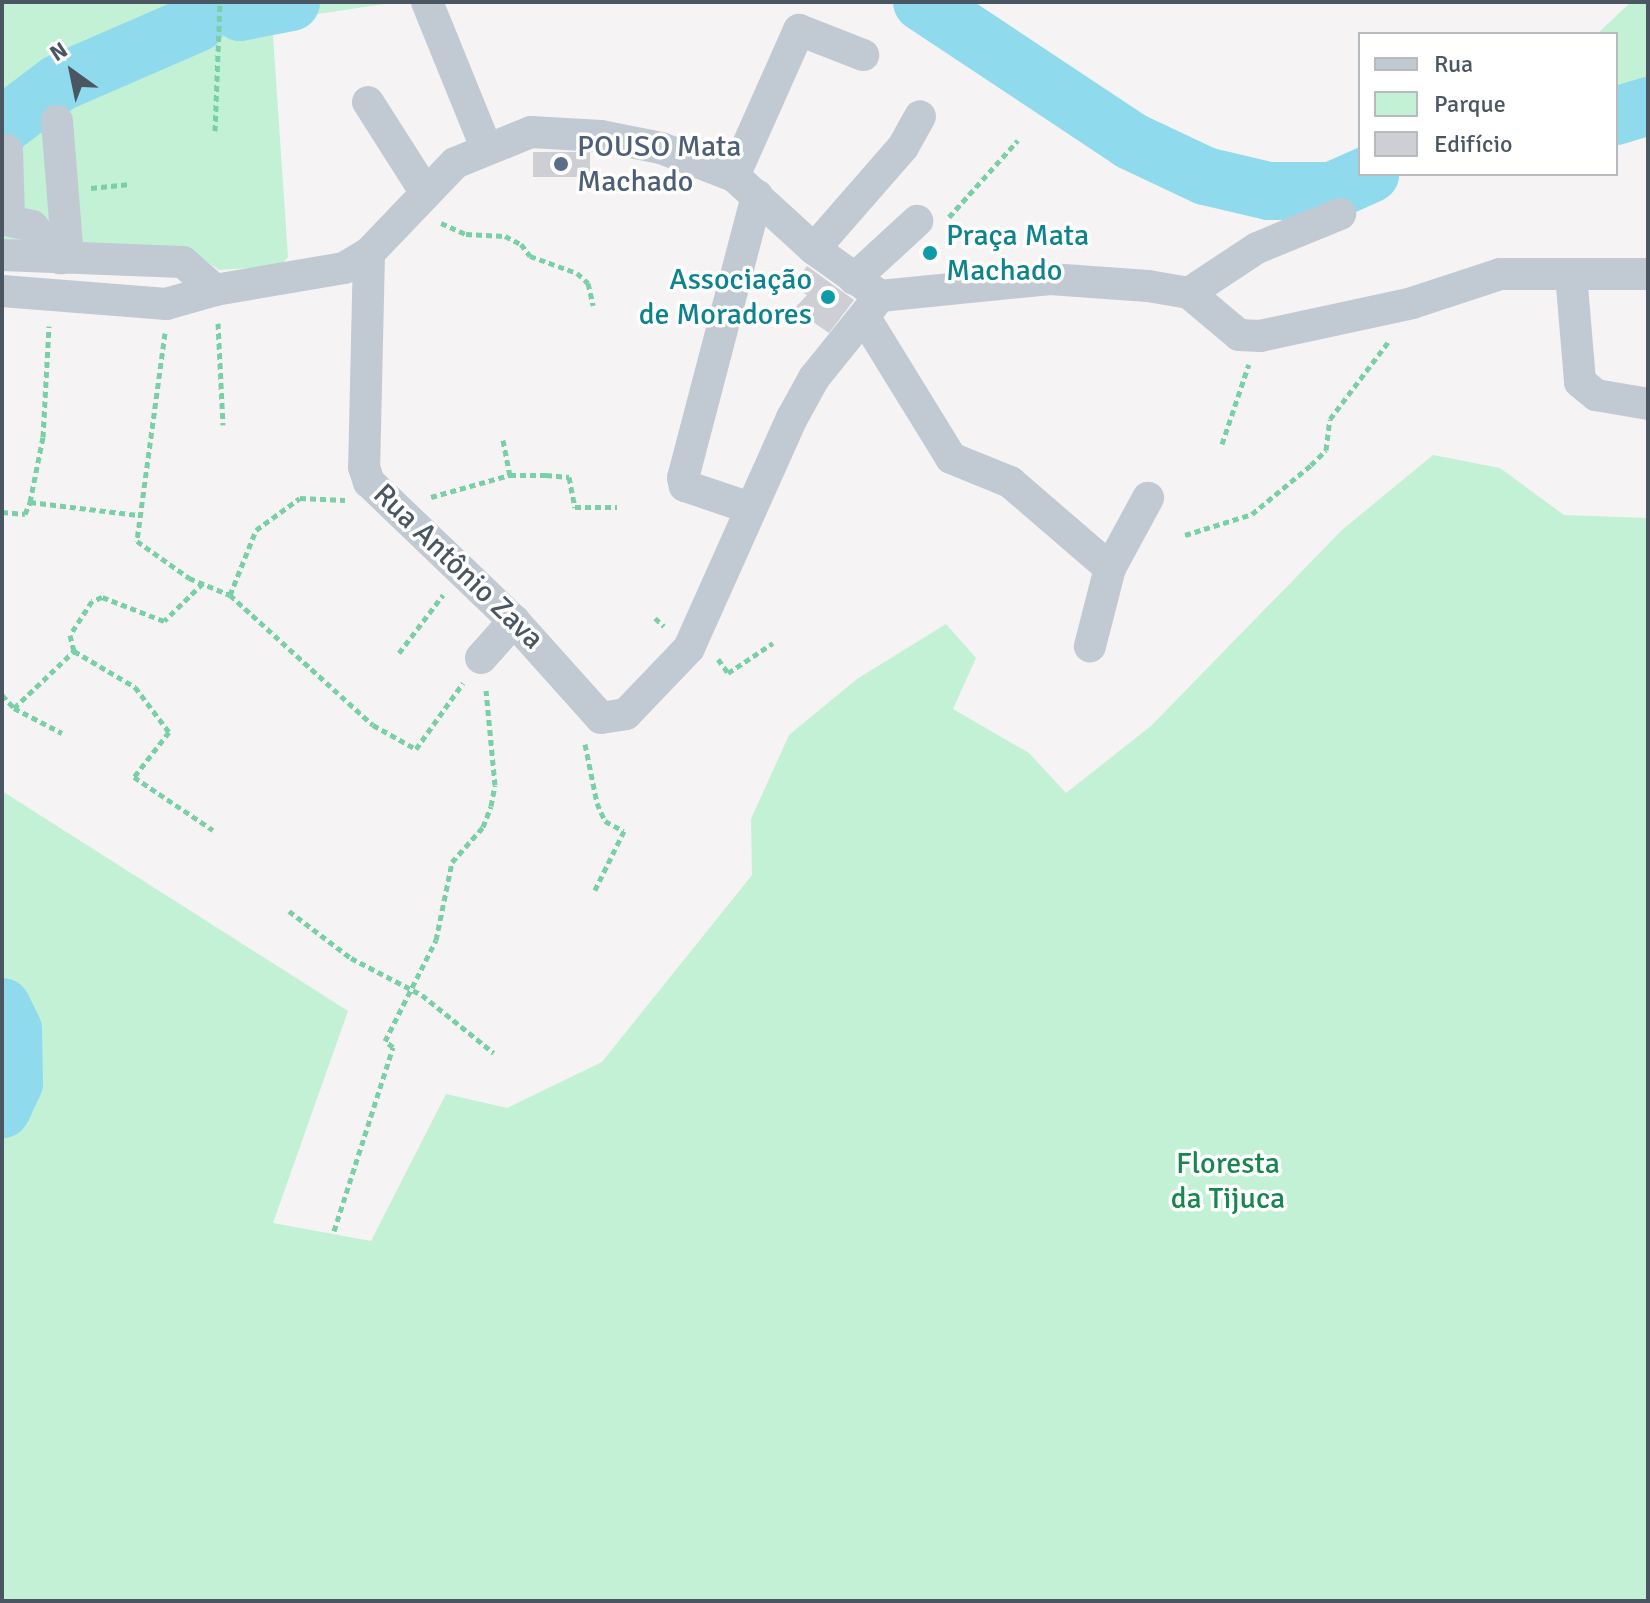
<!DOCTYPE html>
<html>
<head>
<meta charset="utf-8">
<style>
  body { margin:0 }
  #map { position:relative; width:1650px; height:1603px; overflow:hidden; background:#f5f3f3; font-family:Signika,sans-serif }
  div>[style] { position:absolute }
  .green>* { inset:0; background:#c3f1d5 }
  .river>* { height:58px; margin:-29px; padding:0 29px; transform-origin:29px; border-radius:29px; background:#90daee }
  .building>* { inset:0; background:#cdcfd5; transform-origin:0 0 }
  .path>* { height:5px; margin-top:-2.5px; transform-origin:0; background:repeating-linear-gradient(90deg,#7ad0a6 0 6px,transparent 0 10px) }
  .minor>* { height:32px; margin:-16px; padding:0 16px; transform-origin:16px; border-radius:16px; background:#c1cad2 }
  .dots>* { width:22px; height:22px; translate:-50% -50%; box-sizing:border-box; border:4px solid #fff; border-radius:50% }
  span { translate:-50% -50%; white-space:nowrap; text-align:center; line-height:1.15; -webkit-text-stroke:7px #fff; paint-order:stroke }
  .service-label { font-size:30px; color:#4e5e75 }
  .left { translate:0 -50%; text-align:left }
  .culture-label { font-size:30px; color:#0d838f }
  .right { translate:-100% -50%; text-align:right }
  .street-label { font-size:30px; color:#4a5661 }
  .park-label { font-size:30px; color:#17864f }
  .frame { position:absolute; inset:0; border:4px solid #4a5661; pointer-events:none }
  .legend { position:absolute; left:1358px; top:32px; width:260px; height:144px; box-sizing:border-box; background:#fff; border:2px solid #b7bbc0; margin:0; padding:10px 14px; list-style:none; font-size:24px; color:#4a5661 }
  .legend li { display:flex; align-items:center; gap:16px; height:40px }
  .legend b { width:40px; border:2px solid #b7bbc0 }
  .north { position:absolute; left:32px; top:32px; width:80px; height:80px; -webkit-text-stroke:6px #fff; paint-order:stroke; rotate:327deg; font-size:22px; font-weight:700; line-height:32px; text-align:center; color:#4a5661 }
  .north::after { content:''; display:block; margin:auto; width:28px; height:36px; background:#4a5661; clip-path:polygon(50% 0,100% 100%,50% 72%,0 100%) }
</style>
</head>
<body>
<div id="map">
  <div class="green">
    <i style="clip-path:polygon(2px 2px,397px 2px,272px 21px,288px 257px,280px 266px,219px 270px,200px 257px,2px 244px)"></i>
    <i style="clip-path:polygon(1631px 2px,1648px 2px,1648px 123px,1616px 123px,1616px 34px,1597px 34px)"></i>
    <i style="clip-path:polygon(1433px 455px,1500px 468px,1564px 515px,1648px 518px,1648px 1601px,2px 1601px,2px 791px,348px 1011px,273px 1223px,371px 1241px,446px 1094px,507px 1108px,602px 1062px,752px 875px,751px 819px,789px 735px,857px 679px,946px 624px,976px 658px,953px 709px,1029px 753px,1066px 793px,1151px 726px,1342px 530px)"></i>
  </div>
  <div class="river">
    <i style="left:922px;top:2px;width:251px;rotate:33.6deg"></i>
    <i style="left:1131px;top:141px;width:82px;rotate:25.3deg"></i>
    <i style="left:1205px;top:176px;width:66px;rotate:13.2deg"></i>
    <i style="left:1269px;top:191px;width:63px"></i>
    <i style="left:1332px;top:191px;width:42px;rotate:-24.1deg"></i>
    <i style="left:240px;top:12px;width:52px;rotate:-11.1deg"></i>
    <i style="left:1616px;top:116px;width:34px;rotate:-17deg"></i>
    <i style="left:2px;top:126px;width:71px;rotate:-37deg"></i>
    <i style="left:59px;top:83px;width:150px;rotate:-23.5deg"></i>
    <i style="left:2px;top:1007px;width:25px;rotate:64deg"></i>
    <i style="left:13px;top:1030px;width:53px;rotate:88.9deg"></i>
    <i style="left:14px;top:1083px;width:29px;rotate:115deg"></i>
  </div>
  <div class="building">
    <i style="left:533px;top:152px;width:57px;height:25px"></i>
    <i style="clip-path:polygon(807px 266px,854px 300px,829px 333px,794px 309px,807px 295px,793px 286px)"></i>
  </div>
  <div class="path">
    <i style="left:215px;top:131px;width:129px;rotate:-87.8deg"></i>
    <i style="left:91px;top:188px;width:39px;rotate:-6deg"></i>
    <i style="left:949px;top:217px;width:103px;rotate:-48.1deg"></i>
    <i style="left:441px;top:223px;width:27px;rotate:24deg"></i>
    <i style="left:466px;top:234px;width:39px;rotate:3deg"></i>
    <i style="left:505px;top:236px;width:18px;rotate:27deg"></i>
    <i style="left:521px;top:244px;width:15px;rotate:53deg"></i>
    <i style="left:530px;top:256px;width:50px;rotate:19.9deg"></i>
    <i style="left:577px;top:273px;width:15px;rotate:42deg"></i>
    <i style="left:588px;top:283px;width:23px;rotate:77deg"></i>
    <i style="left:218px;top:323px;width:102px;rotate:87.2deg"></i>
    <i style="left:165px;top:333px;width:210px;rotate:97.7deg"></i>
    <i style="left:137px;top:541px;width:64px;rotate:35.4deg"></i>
    <i style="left:189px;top:578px;width:44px;rotate:22.5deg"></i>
    <i style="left:230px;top:595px;width:193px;rotate:42.3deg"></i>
    <i style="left:373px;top:725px;width:49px;rotate:29.2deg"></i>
    <i style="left:416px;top:749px;width:81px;rotate:-54.5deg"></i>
    <i style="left:503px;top:440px;width:36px;rotate:79deg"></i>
    <i style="left:1222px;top:444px;width:84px;rotate:-71.4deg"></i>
    <i style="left:431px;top:497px;width:82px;rotate:-15.6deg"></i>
    <i style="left:510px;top:475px;width:36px"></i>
    <i style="left:546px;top:475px;width:23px;rotate:5deg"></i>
    <i style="left:569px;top:477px;width:31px;rotate:79deg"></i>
    <i style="left:575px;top:507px;width:42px"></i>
    <i style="left:30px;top:502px;width:109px;rotate:6.9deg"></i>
    <i style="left:2px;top:512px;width:23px;rotate:5deg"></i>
    <i style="left:25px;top:514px;width:13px;rotate:-67deg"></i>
    <i style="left:30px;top:502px;width:66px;rotate:-78.7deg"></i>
    <i style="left:43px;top:437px;width:111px;rotate:-86.9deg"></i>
    <i style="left:1185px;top:535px;width:70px;rotate:-17.4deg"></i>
    <i style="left:1252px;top:514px;width:77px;rotate:-39.7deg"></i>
    <i style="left:1311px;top:465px;width:21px;rotate:-45deg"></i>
    <i style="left:1326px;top:450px;width:31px;rotate:-83deg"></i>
    <i style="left:1330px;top:419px;width:98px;rotate:-52.9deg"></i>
    <i style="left:203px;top:583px;width:54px;rotate:135.7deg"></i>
    <i style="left:164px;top:621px;width:66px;rotate:-158.8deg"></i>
    <i style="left:102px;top:597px;width:11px;rotate:158deg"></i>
    <i style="left:92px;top:601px;width:40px;rotate:122.9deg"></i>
    <i style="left:70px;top:635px;width:16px;rotate:76deg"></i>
    <i style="left:74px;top:651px;width:71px;rotate:30.5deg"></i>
    <i style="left:135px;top:687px;width:56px;rotate:52.9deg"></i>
    <i style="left:169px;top:732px;width:57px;rotate:127.9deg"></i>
    <i style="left:134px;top:777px;width:95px;rotate:33.9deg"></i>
    <i style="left:230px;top:595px;width:70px;rotate:-68.2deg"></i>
    <i style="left:256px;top:530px;width:54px;rotate:-36deg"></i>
    <i style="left:300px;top:498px;width:45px;rotate:2.5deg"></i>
    <i style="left:655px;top:618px;width:12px;rotate:42deg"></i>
    <i style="left:399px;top:653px;width:73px;rotate:-52.8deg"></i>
    <i style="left:718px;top:659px;width:17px;rotate:54deg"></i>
    <i style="left:728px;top:673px;width:54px;rotate:-33.7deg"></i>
    <i style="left:2px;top:695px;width:18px;rotate:47deg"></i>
    <i style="left:14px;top:708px;width:54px;rotate:27.5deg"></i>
    <i style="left:14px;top:708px;width:83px;rotate:-43.5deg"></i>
    <i style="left:585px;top:744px;width:60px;rotate:78.5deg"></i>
    <i style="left:597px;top:803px;width:20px;rotate:66deg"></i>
    <i style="left:605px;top:821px;width:21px;rotate:28deg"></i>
    <i style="left:624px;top:831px;width:66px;rotate:116.2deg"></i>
    <i style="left:289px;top:911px;width:78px;rotate:37.2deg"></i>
    <i style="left:351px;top:958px;width:80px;rotate:27.5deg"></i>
    <i style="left:422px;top:995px;width:92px;rotate:38.9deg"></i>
    <i style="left:334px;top:1231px;width:193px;rotate:-72.2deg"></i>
    <i style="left:393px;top:1047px;width:10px;rotate:-143deg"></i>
    <i style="left:385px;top:1041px;width:113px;rotate:-63.2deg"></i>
    <i style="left:436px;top:940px;width:80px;rotate:-78.4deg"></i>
    <i style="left:452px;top:862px;width:47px;rotate:-48.5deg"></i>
    <i style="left:483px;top:827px;width:22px;rotate:-69deg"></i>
    <i style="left:491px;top:806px;width:21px;rotate:-79deg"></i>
    <i style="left:495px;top:785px;width:95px;rotate:-95.4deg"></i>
  </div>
  <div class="minor">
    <i style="left:427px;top:2px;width:157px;rotate:67.9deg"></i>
    <i style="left:368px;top:102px;width:108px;rotate:57.5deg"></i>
    <i style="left:57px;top:121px;width:137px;rotate:85.4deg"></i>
    <i style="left:7px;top:150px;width:69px;rotate:88.3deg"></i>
    <i style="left:734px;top:176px;width:160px;rotate:-66deg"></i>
    <i style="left:799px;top:30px;width:69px;rotate:21.3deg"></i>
    <i style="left:2px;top:219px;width:31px;rotate:13deg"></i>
    <i style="left:32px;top:226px;width:43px;rotate:48.8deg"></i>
    <i style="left:814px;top:249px;width:135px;rotate:-48.9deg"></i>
    <i style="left:903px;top:147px;width:35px;rotate:-61deg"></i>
    <i style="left:369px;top:253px;width:214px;rotate:91.3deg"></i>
    <i style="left:364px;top:467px;width:16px;rotate:72deg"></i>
    <i style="left:369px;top:482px;width:201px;rotate:43.8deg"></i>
    <i style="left:514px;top:621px;width:130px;rotate:48.1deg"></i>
    <i style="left:601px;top:718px;width:25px;rotate:-9deg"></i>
    <i style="left:626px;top:714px;width:91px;rotate:-46.3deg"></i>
    <i style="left:689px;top:648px;width:252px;rotate:-65.9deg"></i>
    <i style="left:792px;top:418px;width:46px;rotate:-61.2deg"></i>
    <i style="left:814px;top:378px;width:105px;rotate:-51.2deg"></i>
    <i style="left:2px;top:255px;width:181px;rotate:2.2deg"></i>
    <i style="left:183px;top:262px;width:43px;rotate:41.2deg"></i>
    <i style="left:1571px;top:274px;width:108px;rotate:85.2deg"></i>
    <i style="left:1580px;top:382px;width:21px;rotate:39deg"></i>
    <i style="left:1596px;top:395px;width:53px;rotate:9.8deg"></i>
    <i style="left:854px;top:279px;width:86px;rotate:-42.6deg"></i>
    <i style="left:2px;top:291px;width:165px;rotate:4.5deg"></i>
    <i style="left:166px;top:304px;width:51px;rotate:-15.9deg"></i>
    <i style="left:215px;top:290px;width:131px;rotate:-9.7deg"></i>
    <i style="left:344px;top:268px;width:29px;rotate:-31deg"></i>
    <i style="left:369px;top:253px;width:124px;rotate:-46.3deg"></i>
    <i style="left:455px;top:163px;width:82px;rotate:-22.2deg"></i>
    <i style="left:531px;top:132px;width:70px;rotate:3.3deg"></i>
    <i style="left:601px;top:136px;width:61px;rotate:11.3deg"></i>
    <i style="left:661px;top:148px;width:78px;rotate:21deg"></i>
    <i style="left:734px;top:176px;width:108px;rotate:42.4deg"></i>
    <i style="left:814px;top:249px;width:81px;rotate:35.5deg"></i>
    <i style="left:880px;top:296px;width:171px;rotate:-5.7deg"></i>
    <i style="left:1050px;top:279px;width:98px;rotate:4.1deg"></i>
    <i style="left:1148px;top:286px;width:42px;rotate:9.7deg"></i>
    <i style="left:1189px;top:293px;width:65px;rotate:40deg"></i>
    <i style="left:1239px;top:335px;width:21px;rotate:3deg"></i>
    <i style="left:1260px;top:336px;width:156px;rotate:-12.2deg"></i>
    <i style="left:1412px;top:303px;width:93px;rotate:-18.2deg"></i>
    <i style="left:1500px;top:274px;width:148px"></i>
    <i style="left:1189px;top:293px;width:82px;rotate:-33.5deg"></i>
    <i style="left:1257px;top:248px;width:90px;rotate:-22.3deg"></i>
    <i style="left:865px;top:318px;width:164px;rotate:58.4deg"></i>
    <i style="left:951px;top:458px;width:64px;rotate:22.1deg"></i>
    <i style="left:1010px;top:482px;width:132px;rotate:40.7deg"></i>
    <i style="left:1110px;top:568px;width:81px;rotate:104.4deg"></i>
    <i style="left:750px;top:508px;width:69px;rotate:-161.3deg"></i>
    <i style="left:685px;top:486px;width:8px;rotate:-104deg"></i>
    <i style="left:683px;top:478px;width:292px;rotate:-75.3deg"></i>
    <i style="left:1110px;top:568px;width:80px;rotate:-61.5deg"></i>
    <i style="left:481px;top:658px;width:50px;rotate:-48.3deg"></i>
  </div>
  <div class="dots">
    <i style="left:561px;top:164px;background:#5c6f8a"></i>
    <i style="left:930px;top:253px;background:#0f9aa8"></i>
    <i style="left:828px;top:297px;background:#0f9aa8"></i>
  </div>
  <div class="service-label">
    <span class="left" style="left:577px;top:164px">POUSO Mata<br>Machado</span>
  </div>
  <div class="culture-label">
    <span class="left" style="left:946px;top:253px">Praça Mata<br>Machado</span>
    <span class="right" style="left:812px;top:297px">Associação<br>de Moradores</span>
  </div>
  <div class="street-label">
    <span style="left:458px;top:567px;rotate:44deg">Rua Antônio Zava</span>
  </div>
  <div class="park-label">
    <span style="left:1228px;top:1181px">Floresta<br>da Tijuca</span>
  </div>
  <div class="frame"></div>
  <ul class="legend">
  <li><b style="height:10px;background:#c1cad2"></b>Rua</li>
  <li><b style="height:22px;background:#c3f1d5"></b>Parque</li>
  <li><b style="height:22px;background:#cdcfd5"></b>Edifício</li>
  </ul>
  <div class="north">N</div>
</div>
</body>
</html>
